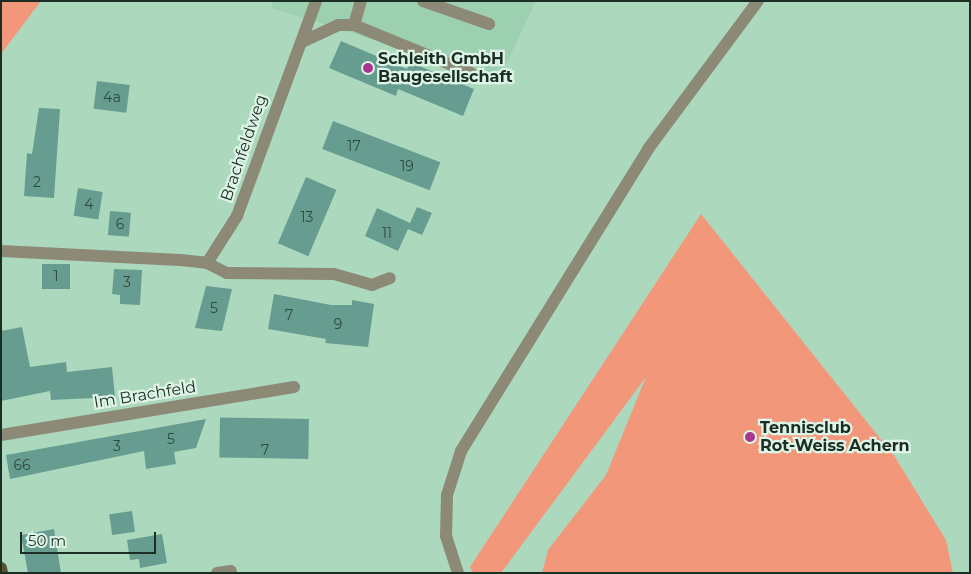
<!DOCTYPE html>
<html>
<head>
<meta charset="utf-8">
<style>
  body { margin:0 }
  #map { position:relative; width:971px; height:574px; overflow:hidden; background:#acd9be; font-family:Montserrat,sans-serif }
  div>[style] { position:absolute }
  .built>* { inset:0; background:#9cd0b1 }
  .green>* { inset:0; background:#f3977a }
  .building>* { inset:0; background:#679d91; transform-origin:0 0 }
  .minor>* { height:12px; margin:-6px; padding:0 6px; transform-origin:6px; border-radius:6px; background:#8c8977 }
  .major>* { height:12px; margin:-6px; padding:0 6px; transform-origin:6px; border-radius:6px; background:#585130 }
  .dots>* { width:14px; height:14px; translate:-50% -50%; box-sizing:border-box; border:2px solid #ddf4e6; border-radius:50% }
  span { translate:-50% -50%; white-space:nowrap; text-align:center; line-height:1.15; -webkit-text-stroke:4.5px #ddf4e6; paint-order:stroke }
  .number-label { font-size:14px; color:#2f4a3f }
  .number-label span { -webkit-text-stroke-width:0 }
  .poi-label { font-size:16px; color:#1c2e24; font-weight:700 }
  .left { translate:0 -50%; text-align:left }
  .street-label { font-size:16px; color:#1c2e24 }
  .frame { position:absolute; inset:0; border:2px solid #1c2e24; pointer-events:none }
  .scale { position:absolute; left:20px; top:532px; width:136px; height:22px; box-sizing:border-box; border:2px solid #1c2e24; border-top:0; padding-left:6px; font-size:15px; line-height:18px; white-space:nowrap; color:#1c2e24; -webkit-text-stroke:4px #ddf4e6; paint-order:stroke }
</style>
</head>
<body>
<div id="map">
  <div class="built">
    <i style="clip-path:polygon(273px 1px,536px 1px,499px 79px,272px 8px)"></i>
  </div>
  <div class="green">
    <i style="clip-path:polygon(1px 1px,41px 1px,1px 54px)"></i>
    <i style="clip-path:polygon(701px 214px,895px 457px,946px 540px,953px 573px,542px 573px,548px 550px,606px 475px,646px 377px,501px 573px,473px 573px,470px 567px)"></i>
  </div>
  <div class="building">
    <i style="clip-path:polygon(341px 41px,407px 69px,410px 62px,474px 89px,463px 116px,398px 89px,396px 96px,329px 68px)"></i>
    <i style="left:97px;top:81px;width:33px;height:28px;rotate:7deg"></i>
    <i style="clip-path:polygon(39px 108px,60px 109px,54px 198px,24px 196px,27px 153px,32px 154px)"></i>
    <i style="left:333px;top:121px;width:115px;height:30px;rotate:21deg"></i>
    <i style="left:306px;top:177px;width:33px;height:72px;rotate:23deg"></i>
    <i style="left:78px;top:188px;width:25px;height:28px;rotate:9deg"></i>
    <i style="clip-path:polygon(417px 207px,432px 213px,422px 235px,408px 229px,398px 251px,365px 236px,377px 208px,410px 223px)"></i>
    <i style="left:110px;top:211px;width:21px;height:24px;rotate:5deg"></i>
    <i style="left:42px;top:264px;width:28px;height:25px"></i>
    <i style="clip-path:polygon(114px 269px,142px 270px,140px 305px,120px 304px,120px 295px,112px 294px)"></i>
    <i style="clip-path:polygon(206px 286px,232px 289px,222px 331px,195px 328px)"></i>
    <i style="clip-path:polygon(274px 294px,331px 305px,352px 305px,352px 300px,374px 304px,368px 347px,325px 343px,326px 339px,268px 329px)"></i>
    <i style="clip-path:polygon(22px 327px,30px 367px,66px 362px,67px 372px,112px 367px,115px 397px,51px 400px,50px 391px,1px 401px,1px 331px)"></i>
    <i style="clip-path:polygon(206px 419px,196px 448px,174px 452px,176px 464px,146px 469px,144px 451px,10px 479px,6px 455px)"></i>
    <i style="left:309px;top:419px;width:40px;height:89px;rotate:91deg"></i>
    <i style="left:132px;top:511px;width:21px;height:23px;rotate:82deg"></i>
    <i style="clip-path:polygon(54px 529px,61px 573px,28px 573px,21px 535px)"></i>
    <i style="clip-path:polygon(162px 534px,167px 563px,140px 568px,139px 559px,130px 560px,127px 540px)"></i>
  </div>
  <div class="minor">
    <i style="left:423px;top:1px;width:70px;rotate:19.2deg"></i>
    <i style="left:354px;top:25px;width:25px;rotate:-74deg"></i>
    <i style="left:304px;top:41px;width:38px;rotate:-25deg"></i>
    <i style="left:338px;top:25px;width:16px"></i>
    <i style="left:354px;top:25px;width:126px;rotate:22.3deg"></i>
    <i style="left:1px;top:251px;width:179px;rotate:2.9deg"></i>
    <i style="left:180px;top:260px;width:27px;rotate:6deg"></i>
    <i style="left:207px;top:263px;width:22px;rotate:27deg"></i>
    <i style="left:227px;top:273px;width:107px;rotate:0.5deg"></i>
    <i style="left:334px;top:274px;width:40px;rotate:16deg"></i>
    <i style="left:372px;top:285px;width:19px;rotate:-21deg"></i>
    <i style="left:207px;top:263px;width:56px;rotate:-57.4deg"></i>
    <i style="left:237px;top:216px;width:229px;rotate:-69.8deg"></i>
    <i style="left:1px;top:435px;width:297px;rotate:-9.3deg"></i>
    <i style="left:217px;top:573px;width:14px;rotate:-8deg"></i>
    <i style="left:458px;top:573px;width:39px;rotate:-108deg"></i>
    <i style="left:446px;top:536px;width:41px;rotate:-88.6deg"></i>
    <i style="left:447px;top:495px;width:46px;rotate:-72.3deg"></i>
    <i style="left:461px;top:451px;width:355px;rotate:-58.2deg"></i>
    <i style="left:648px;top:149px;width:184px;rotate:-53.4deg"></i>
  </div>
  <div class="major">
    <i style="left:1px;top:568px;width:5px;rotate:79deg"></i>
  </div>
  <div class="dots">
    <i style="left:368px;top:68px;background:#aa358e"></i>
    <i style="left:750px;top:437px;background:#aa358e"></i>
  </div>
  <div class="number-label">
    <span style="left:112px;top:97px">4a</span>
    <span style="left:354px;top:146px">17</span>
    <span style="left:407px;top:166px">19</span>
    <span style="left:37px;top:182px">2</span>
    <span style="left:89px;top:204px">4</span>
    <span style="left:307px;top:217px">13</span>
    <span style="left:120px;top:224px">6</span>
    <span style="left:387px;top:233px">11</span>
    <span style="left:56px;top:276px">1</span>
    <span style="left:127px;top:282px">3</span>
    <span style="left:214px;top:308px">5</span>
    <span style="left:289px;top:315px">7</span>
    <span style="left:338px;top:324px">9</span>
    <span style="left:171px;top:439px">5</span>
    <span style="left:117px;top:446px">3</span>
    <span style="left:265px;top:450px">7</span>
    <span style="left:22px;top:465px">66</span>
  </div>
  <div class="poi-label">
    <span class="left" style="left:378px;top:68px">Schleith GmbH<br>Baugesellschaft</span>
    <span class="left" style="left:760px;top:437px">Tennisclub<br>Rot-Weiss Achern</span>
  </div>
  <div class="street-label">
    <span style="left:244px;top:148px;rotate:-71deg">Brachfeldweg</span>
    <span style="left:145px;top:395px;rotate:-9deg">Im Brachfeld</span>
  </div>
  <div class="frame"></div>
  <div class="scale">50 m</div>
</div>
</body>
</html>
